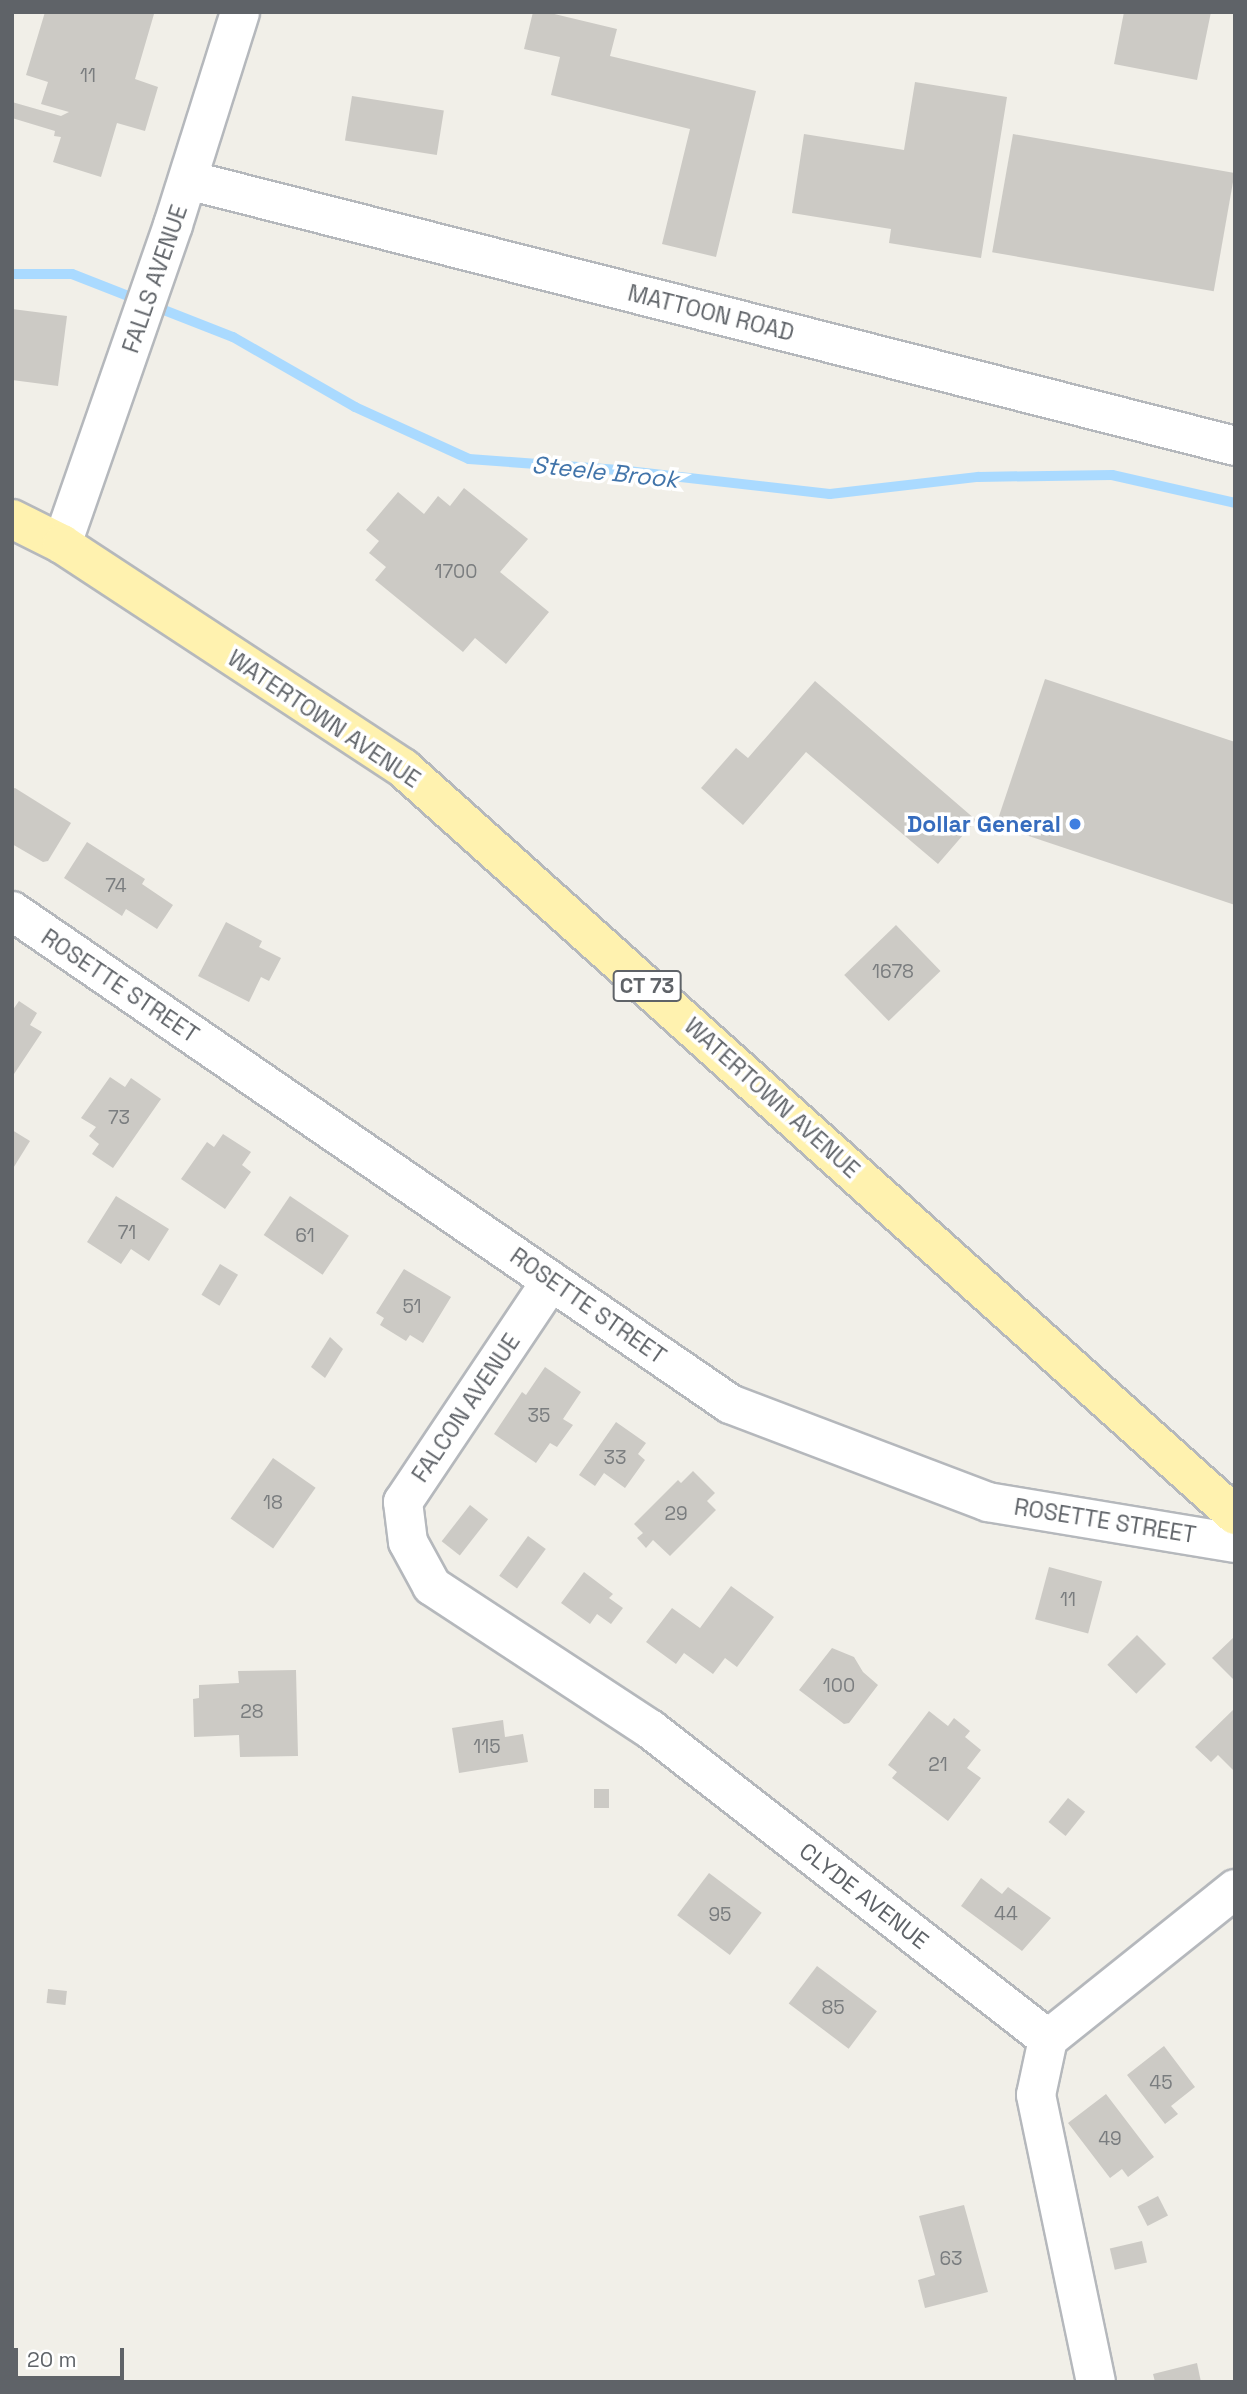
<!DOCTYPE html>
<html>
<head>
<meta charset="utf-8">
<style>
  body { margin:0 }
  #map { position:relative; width:1247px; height:2394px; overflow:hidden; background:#f1efe8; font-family:"Space Grotesk",sans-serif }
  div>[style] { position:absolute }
  .stream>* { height:10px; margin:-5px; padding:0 5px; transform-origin:5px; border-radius:5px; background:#aadaff }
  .building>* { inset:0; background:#cccac5; transform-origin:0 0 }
  .roads { filter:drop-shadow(2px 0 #b5b8bc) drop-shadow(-2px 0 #b5b8bc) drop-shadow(0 2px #b5b8bc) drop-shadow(0 -2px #b5b8bc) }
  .minor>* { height:38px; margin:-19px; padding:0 19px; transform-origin:19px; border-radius:19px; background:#fff }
  .secondary>* { height:38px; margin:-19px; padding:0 19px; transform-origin:19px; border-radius:19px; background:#fff }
  .primary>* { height:38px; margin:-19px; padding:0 19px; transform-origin:19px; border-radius:19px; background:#fff2af }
  .dots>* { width:19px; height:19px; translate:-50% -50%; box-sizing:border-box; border:4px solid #fff; border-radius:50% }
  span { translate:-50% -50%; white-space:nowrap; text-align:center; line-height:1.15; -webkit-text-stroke:7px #fff; paint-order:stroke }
  .number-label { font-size:19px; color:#7a7d7f }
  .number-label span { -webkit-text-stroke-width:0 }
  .shield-label span { padding:2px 5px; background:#fff; border:2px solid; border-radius:5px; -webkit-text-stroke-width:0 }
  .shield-label { font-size:21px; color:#5f6368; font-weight:700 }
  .street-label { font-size:23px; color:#5f6368 }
  .shop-label { font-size:23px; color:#366cbe; font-weight:700 }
  .right { translate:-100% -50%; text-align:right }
  .water-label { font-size:24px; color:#4174aa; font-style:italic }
  .frame { position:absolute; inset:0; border:14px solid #5f6368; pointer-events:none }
  .scale { position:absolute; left:14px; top:2348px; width:110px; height:32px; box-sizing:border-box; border:4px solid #5f6368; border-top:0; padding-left:9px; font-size:21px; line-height:24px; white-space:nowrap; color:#5f6368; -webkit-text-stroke:5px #fff; paint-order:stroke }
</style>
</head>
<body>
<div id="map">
  <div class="stream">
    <i style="left:12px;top:274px;width:60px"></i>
    <i style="left:72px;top:274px;width:173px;rotate:21.4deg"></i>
    <i style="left:233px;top:337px;width:141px;rotate:29.8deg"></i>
    <i style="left:355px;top:407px;width:125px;rotate:24.5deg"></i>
    <i style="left:469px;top:459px;width:150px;rotate:4.2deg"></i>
    <i style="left:619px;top:470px;width:212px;rotate:6.5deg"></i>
    <i style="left:830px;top:494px;width:149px;rotate:-6.6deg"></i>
    <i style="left:978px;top:477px;width:134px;rotate:-0.9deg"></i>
    <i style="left:1112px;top:475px;width:126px;rotate:12.8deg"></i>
  </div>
  <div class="building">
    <i style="clip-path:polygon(45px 12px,154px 14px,135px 79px,158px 87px,145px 131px,117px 123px,101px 177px,53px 162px,61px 137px,54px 136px,55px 131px,12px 118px,12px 102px,61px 116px,69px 112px,41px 104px,48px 82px,26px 75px)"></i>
    <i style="clip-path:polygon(533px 12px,546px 12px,617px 29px,610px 56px,756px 91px,716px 257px,662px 244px,690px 129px,551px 95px,560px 57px,524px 49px)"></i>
    <i style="clip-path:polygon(1124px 12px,1211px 12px,1197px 80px,1114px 64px)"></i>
    <i style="clip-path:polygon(915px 82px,1007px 97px,981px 258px,889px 243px,891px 229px,792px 213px,804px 134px,904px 150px)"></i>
    <i style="left:352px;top:96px;width:93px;height:45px;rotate:9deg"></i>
    <i style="left:1013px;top:134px;width:225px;height:120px;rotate:10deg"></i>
    <i style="clip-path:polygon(12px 309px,67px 316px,58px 386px,12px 380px)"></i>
    <i style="clip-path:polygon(464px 488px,528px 539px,500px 572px,549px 612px,506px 664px,475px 638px,463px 652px,375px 580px,386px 567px,369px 553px,379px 541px,366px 530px,398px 492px,424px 514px,438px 496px,450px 506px)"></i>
    <i style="clip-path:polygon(1045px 679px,1235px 742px,1235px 905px,996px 825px)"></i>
    <i style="clip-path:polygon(815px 681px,976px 820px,938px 864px,806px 752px,743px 825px,701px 788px,736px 748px,748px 758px)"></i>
    <i style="clip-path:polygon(15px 788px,71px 823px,48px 861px,43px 862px,12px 844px,12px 789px)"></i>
    <i style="clip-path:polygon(87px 842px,145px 879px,142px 884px,173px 905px,157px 929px,126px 909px,122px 916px,64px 878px)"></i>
    <i style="clip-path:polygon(226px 922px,262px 941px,259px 947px,281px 958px,269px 981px,261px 977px,249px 1002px,198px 976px)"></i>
    <i style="left:896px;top:925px;width:64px;height:72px;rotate:46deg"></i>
    <i style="clip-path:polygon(19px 1001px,37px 1013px,30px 1025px,42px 1032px,12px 1077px,12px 1011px)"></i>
    <i style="clip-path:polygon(110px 1077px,125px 1087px,131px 1078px,161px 1099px,113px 1168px,92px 1154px,99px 1144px,89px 1136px,96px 1127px,81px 1118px)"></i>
    <i style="clip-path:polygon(12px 1130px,30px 1141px,12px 1170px)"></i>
    <i style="clip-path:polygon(223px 1134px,251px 1152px,242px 1165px,251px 1172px,225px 1209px,181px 1179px,207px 1142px,214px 1147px)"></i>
    <i style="clip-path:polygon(116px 1196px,169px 1229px,149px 1261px,131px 1249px,121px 1264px,87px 1242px)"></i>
    <i style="left:290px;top:1196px;width:71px;height:47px;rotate:34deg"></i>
    <i style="left:220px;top:1264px;width:21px;height:36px;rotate:31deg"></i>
    <i style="clip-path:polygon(404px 1269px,451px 1297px,423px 1343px,410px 1335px,406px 1341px,380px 1325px,384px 1318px,376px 1313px)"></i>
    <i style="clip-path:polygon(330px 1337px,343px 1349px,325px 1378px,311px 1367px)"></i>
    <i style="clip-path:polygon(545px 1367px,581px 1392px,563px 1419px,573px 1425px,557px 1447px,550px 1443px,536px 1463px,494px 1434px,522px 1392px,526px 1395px)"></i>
    <i style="clip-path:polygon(616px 1422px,646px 1443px,638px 1454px,645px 1460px,625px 1488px,604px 1473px,595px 1486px,579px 1475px)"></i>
    <i style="left:273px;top:1458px;width:52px;height:74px;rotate:35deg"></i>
    <i style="clip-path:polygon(693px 1471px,715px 1493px,707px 1501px,716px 1510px,670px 1556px,653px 1540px,646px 1548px,637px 1538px,643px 1533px,634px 1524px,678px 1480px,681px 1483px)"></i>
    <i style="left:470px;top:1505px;width:23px;height:46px;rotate:38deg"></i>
    <i style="left:528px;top:1536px;width:22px;height:49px;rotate:36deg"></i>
    <i style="left:1049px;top:1567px;width:55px;height:54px;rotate:15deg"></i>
    <i style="clip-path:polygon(584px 1572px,613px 1594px,609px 1598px,623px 1608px,611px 1624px,597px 1614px,590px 1624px,561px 1603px)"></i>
    <i style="clip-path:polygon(731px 1586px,774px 1617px,737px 1667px,725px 1658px,713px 1674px,684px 1653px,676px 1664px,646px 1642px,672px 1608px,700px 1628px)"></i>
    <i style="left:1137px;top:1635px;width:41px;height:42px;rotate:45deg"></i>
    <i style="clip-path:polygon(1235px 1636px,1235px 1681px,1212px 1658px)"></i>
    <i style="clip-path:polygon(832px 1648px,854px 1657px,863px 1672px,878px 1685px,849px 1723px,844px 1724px,799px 1690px)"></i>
    <i style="clip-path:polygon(296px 1670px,298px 1756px,240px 1757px,239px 1735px,194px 1737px,193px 1699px,199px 1698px,199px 1685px,239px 1683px,238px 1671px)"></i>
    <i style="clip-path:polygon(1235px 1708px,1235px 1772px,1218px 1755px,1211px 1762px,1195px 1747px)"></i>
    <i style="clip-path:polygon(929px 1711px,948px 1726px,954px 1718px,970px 1731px,965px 1737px,981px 1750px,967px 1768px,981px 1778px,948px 1821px,892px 1778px,897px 1772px,888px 1765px)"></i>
    <i style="clip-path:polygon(503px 1720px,505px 1737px,523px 1734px,528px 1762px,459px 1773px,452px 1728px)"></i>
    <i style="left:594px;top:1789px;width:15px;height:19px"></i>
    <i style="left:1068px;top:1798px;width:22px;height:31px;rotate:39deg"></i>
    <i style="left:709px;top:1873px;width:66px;height:53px;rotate:37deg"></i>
    <i style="clip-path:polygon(981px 1878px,1002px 1894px,1008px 1887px,1051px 1918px,1022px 1951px,961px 1906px)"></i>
    <i style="left:817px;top:1966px;width:75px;height:47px;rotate:37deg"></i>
    <i style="left:48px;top:1989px;width:19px;height:14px;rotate:6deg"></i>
    <i style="clip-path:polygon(1164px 2046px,1195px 2087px,1171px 2106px,1178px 2114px,1165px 2124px,1127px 2075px)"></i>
    <i style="clip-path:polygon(1106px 2094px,1154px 2157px,1128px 2177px,1122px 2169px,1110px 2178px,1068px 2123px)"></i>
    <i style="left:1158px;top:2196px;width:22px;height:23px;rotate:63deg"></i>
    <i style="clip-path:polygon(964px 2205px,988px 2292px,925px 2308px,918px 2280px,935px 2275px,919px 2216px)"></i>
    <i style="left:1142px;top:2241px;width:22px;height:33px;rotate:77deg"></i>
    <i style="clip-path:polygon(1197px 2363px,1201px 2382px,1155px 2382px,1153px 2374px)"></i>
  </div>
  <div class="roads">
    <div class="minor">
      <i style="left:188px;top:180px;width:1080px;rotate:14.25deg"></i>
      <i style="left:12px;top:911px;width:871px;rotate:34.47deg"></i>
      <i style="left:730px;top:1404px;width:276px;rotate:20.8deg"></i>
      <i style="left:988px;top:1502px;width:250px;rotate:9.4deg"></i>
      <i style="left:551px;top:1281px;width:266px;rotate:123.8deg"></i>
      <i style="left:403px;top:1502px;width:40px;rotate:82.9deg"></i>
      <i style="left:408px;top:1542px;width:50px;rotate:61.4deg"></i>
      <i style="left:432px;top:1586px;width:261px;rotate:33.3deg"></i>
      <i style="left:650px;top:1729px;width:504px;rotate:37.91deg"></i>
      <i style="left:1048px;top:2039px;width:57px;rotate:102.1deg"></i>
      <i style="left:1036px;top:2095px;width:293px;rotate:78.2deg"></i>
      <i style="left:1048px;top:2039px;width:240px;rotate:-38.7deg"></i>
    </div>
    <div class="secondary">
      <i style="left:62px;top:544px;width:338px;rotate:-70.8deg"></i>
      <i style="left:173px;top:225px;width:223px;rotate:-72.5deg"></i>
    </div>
    <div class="primary">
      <i style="left:12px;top:519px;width:56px;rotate:26.6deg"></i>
      <i style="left:62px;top:544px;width:408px;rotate:33.3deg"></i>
      <i style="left:403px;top:768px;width:1118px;rotate:41.92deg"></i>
    </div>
  </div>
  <div class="dots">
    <i style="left:1075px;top:824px;background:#3f7fe0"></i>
  </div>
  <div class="number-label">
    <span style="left:88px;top:76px">11</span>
    <span style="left:456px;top:572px">1700</span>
    <span style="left:116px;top:886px">74</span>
    <span style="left:893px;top:972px">1678</span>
    <span style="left:119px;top:1118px">73</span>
    <span style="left:127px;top:1233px">71</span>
    <span style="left:305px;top:1236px">61</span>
    <span style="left:412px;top:1307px">51</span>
    <span style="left:539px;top:1416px">35</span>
    <span style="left:615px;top:1458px">33</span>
    <span style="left:273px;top:1503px">18</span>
    <span style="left:676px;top:1514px">29</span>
    <span style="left:1068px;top:1600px">11</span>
    <span style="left:839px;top:1686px">100</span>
    <span style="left:252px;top:1712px">28</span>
    <span style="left:487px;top:1747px">115</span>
    <span style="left:938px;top:1765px">21</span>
    <span style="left:1006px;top:1914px">44</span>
    <span style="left:720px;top:1915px">95</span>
    <span style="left:833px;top:2008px">85</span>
    <span style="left:1161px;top:2083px">45</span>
    <span style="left:1110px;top:2139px">49</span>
    <span style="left:951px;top:2259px">63</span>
  </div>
  <div class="shield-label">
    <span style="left:647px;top:986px">CT 73</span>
  </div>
  <div class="street-label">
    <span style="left:155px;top:279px;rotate:-71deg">FALLS AVENUE</span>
    <span style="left:711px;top:313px;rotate:14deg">MATTOON ROAD</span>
    <span style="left:324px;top:719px;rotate:34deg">WATERTOWN AVENUE</span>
    <span style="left:120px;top:986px;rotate:34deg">ROSETTE STREET</span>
    <span style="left:772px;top:1098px;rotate:42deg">WATERTOWN AVENUE</span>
    <span style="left:588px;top:1306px;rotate:35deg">ROSETTE STREET</span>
    <span style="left:466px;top:1408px;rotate:-56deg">FALCON AVENUE</span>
    <span style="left:1105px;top:1521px;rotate:9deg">ROSETTE STREET</span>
    <span style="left:864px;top:1896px;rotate:38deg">CLYDE AVENUE</span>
  </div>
  <div class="shop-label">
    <span class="right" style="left:1061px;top:824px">Dollar General</span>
  </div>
  <div class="water-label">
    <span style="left:605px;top:472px;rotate:6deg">Steele Brook</span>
  </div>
  <div class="frame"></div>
  <div class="scale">20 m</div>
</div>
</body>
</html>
